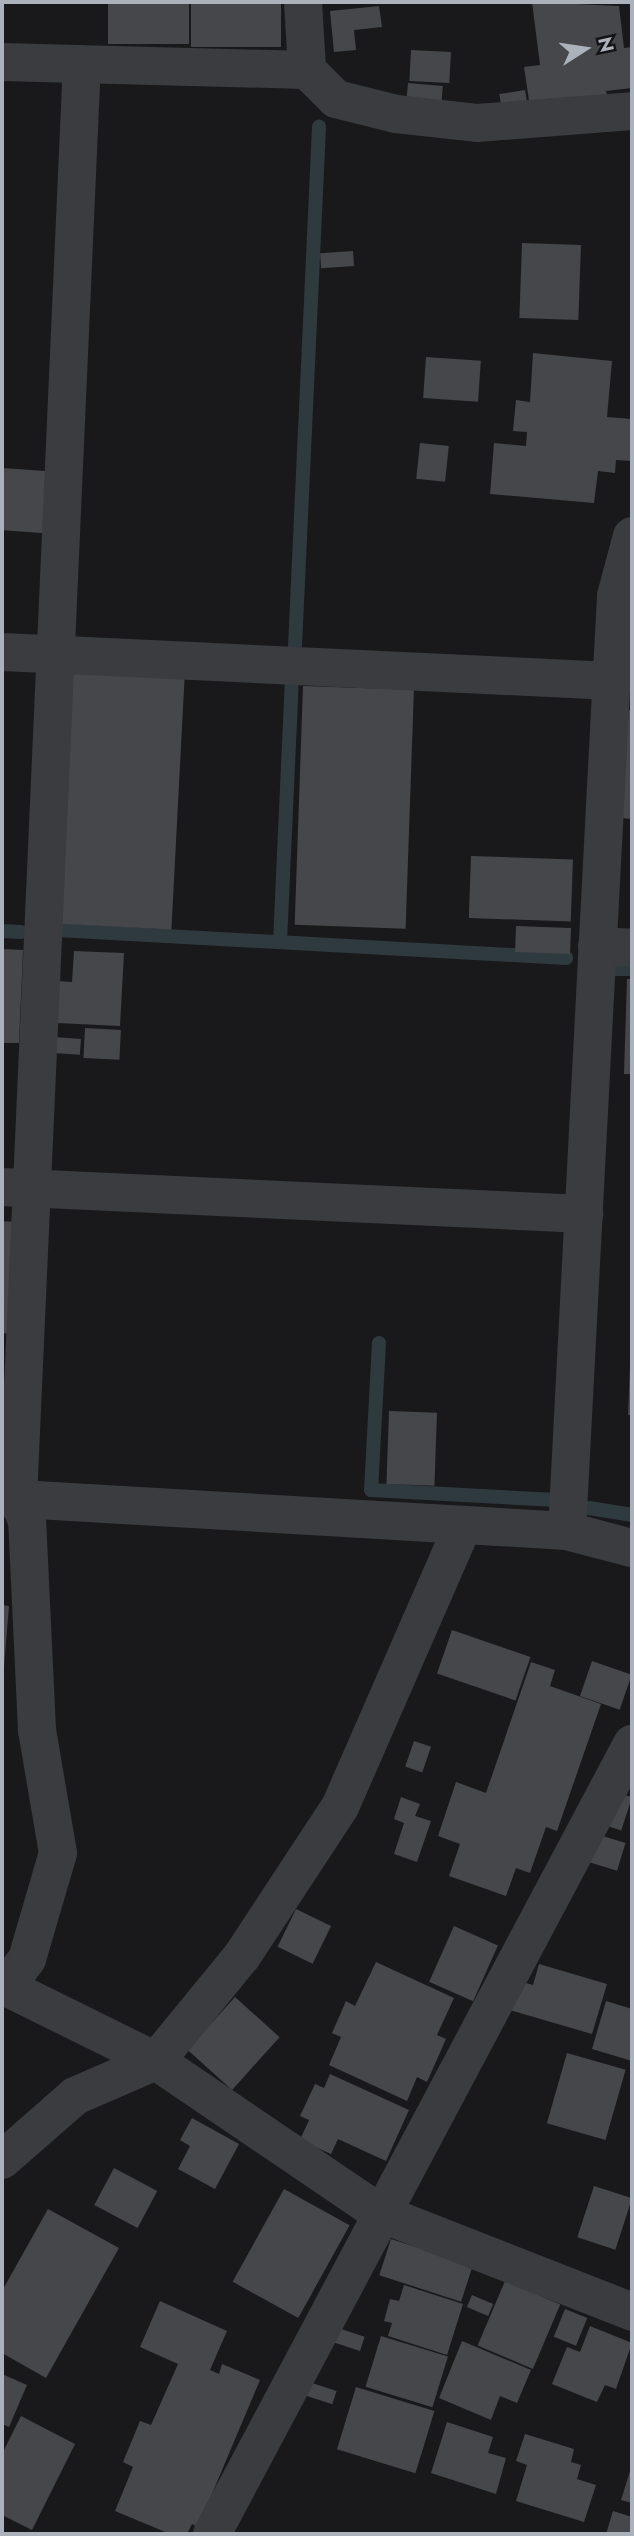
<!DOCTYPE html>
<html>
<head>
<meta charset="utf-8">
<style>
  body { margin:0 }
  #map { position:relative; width:634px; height:2536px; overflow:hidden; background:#19191b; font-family:Jost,sans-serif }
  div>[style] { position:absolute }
  .stream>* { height:14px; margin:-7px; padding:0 7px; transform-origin:7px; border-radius:7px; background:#2f3a3f }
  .building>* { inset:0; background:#46474b; transform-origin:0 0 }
  .minor>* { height:38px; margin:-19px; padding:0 19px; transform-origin:19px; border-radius:19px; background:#3a3c40 }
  span { translate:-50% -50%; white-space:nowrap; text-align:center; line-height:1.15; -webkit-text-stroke:7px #141416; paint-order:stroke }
  .frame { position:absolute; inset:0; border:4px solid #acb2bb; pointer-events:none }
  .north { position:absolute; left:550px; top:14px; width:70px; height:70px; -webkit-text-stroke:5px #141416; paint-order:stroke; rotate:78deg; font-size:19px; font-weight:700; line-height:28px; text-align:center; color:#acb2bb }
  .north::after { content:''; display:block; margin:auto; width:24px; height:32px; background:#acb2bb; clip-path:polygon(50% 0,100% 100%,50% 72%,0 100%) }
</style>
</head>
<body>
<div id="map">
  <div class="stream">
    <i style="left:295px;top:646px;width:520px;rotate:-87.35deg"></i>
    <i style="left:57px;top:930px;width:510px;rotate:3.15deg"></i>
    <i style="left:2px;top:931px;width:19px;rotate:3deg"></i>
    <i style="left:280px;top:942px;width:265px;rotate:-87.4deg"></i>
    <i style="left:615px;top:969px;width:17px"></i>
    <i style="left:379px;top:1343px;width:147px;rotate:93.1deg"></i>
    <i style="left:371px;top:1490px;width:185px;rotate:3.1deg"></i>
    <i style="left:589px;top:1508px;width:44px;rotate:9.2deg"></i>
  </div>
  <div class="building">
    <i style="left:108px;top:2px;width:81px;height:42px"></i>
    <i style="left:191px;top:2px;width:90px;height:45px"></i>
    <i style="clip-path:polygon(532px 2px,619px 6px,624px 48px,632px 47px,632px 88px,606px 91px,608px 98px,530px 107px,524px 67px,540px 65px)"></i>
    <i style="clip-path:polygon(379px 6px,382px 27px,354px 30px,356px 50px,334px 52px,330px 11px)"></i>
    <i style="left:411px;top:50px;width:40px;height:31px;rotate:3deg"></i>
    <i style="left:408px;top:83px;width:35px;height:19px;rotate:5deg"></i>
    <i style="left:525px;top:90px;width:12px;height:26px;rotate:81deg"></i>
    <i style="left:522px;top:243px;width:59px;height:75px;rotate:2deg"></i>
    <i style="left:353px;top:251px;width:15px;height:33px;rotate:86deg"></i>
    <i style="clip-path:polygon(533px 353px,612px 361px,607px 417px,632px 419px,632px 461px,616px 460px,615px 473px,598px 471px,594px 503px,490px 494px,494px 443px,526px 446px,527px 432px,513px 431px,516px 400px,530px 402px)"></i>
    <i style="left:426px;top:357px;width:55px;height:41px;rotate:4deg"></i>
    <i style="left:420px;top:443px;width:29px;height:36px;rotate:6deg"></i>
    <i style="left:2px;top:468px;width:47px;height:62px;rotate:4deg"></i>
    <i style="left:73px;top:667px;width:112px;height:257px;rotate:3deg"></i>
    <i style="left:303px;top:686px;width:111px;height:239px;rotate:2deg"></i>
    <i style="clip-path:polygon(624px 710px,632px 710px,632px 819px,620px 818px)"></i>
    <i style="left:471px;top:856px;width:102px;height:62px;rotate:2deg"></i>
    <i style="left:516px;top:926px;width:55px;height:26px;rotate:2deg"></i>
    <i style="clip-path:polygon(2px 949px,23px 950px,19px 1043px,2px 1043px)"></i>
    <i style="clip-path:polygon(74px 951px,124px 953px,120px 1026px,57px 1023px,58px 981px,72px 982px)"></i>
    <i style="clip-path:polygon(627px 979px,632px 979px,632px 1074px,624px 1074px)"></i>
    <i style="left:85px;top:1028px;width:36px;height:30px;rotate:3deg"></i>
    <i style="left:54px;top:1037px;width:27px;height:16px;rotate:4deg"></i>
    <i style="clip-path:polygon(2px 1221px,15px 1222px,11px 1334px,2px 1333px)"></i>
    <i style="clip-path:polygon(630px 1365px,632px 1365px,632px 1415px,628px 1415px)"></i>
    <i style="left:389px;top:1411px;width:48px;height:73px;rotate:2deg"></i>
    <i style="clip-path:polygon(2px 1605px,9px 1606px,4px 1667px,2px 1667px)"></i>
    <i style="left:452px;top:1630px;width:83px;height:46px;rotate:19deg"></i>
    <i style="left:592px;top:1661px;width:42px;height:37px;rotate:19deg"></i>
    <i style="clip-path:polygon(531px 1662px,555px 1670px,550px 1686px,601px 1704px,557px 1831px,546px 1827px,530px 1873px,516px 1868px,506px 1896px,449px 1876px,460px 1844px,438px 1836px,456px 1782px,486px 1793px)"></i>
    <i style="left:414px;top:1741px;width:18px;height:27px;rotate:19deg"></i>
    <i style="left:613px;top:1791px;width:20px;height:35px;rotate:18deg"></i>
    <i style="clip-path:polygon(401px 1797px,420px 1804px,415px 1816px,431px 1821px,417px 1862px,394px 1854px,404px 1823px,394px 1819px)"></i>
    <i style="left:593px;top:1833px;width:34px;height:29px;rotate:17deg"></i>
    <i style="left:296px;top:1909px;width:39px;height:42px;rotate:26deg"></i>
    <i style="left:454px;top:1926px;width:48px;height:61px;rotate:24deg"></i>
    <i style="clip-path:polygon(376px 1962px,454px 1998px,437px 2035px,446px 2039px,427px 2082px,417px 2077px,407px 2101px,329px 2065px,341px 2037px,332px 2033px,346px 2001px,355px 2006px)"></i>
    <i style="clip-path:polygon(539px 1964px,607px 1984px,592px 2034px,506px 2009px,515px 1980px,533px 1985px)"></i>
    <i style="left:235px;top:1997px;width:60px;height:71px;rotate:42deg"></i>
    <i style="clip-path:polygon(606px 2001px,632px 2009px,632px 2061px,592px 2049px)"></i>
    <i style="left:567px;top:2053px;width:61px;height:73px;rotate:16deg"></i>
    <i style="clip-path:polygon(330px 2074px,409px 2110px,386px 2161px,338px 2139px,331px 2154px,300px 2140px,309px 2120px,300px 2116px,315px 2084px,324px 2088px)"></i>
    <i style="clip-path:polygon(192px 2118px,239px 2144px,215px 2189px,178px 2169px,190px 2146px,180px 2140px)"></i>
    <i style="left:114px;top:2168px;width:49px;height:42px;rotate:28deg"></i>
    <i style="left:594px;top:2186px;width:40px;height:54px;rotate:18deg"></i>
    <i style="left:284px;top:2189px;width:75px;height:106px;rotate:29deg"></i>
    <i style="clip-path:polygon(48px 2209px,119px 2248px,46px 2378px,2px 2353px,2px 2291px)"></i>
    <i style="left:391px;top:2239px;width:86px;height:38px;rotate:18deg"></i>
    <i style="left:505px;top:2281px;width:60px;height:70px;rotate:23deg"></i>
    <i style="clip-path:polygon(404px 2285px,463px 2304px,447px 2355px,388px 2336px,392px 2323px,384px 2321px,390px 2299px,399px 2301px)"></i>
    <i style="left:472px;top:2295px;width:23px;height:13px;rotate:23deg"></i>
    <i style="clip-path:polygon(160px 2301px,227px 2331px,210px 2370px,219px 2374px,222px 2364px,260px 2380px,198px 2527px,192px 2524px,187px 2534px,170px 2534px,115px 2511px,133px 2467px,123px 2462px,140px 2421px,151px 2425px,178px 2364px,140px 2347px)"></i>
    <i style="left:565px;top:2309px;width:24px;height:30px;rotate:22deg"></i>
    <i style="clip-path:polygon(590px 2326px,632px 2343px,616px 2389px,605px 2385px,597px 2402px,552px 2384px,567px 2347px,580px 2352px)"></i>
    <i style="left:338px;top:2328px;width:28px;height:15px;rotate:18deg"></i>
    <i style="left:381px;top:2336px;width:70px;height:53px;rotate:17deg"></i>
    <i style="clip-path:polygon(462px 2341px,531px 2370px,517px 2403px,500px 2396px,491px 2420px,439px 2398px)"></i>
    <i style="clip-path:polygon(2px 2374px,27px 2385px,9px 2427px,2px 2424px)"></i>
    <i style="left:309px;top:2382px;width:29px;height:14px;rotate:18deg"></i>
    <i style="left:356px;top:2387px;width:82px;height:65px;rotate:17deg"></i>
    <i style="clip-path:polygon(21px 2416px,75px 2444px,32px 2530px,2px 2515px,2px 2454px)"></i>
    <i style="clip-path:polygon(447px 2422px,493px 2437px,488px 2453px,506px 2458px,496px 2494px,431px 2473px)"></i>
    <i style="clip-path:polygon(525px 2434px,574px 2449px,571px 2462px,581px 2465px,577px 2479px,596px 2485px,584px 2522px,516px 2501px,527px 2465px,516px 2461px)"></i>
    <i style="clip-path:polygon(630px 2471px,632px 2472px,632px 2503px,621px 2500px)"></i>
    <i style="clip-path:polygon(613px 2511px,632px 2517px,632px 2534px,606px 2534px)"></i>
  </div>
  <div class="minor">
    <i style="left:303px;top:2px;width:68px;rotate:86.6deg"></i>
    <i style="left:307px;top:70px;width:41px;rotate:45deg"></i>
    <i style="left:336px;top:99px;width:62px;rotate:14deg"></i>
    <i style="left:396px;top:114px;width:81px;rotate:6.3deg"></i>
    <i style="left:477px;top:123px;width:155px;rotate:-4.4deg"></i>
    <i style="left:2px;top:62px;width:305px;rotate:1.5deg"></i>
    <i style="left:2px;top:652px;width:611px;rotate:2.72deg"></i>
    <i style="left:597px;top:946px;width:35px;rotate:3deg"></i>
    <i style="left:2px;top:1187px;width:583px;rotate:2.66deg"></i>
    <i style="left:2px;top:1498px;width:566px;rotate:3.34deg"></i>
    <i style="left:567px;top:1531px;width:67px;rotate:14.7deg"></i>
    <i style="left:567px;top:1531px;width:936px;rotate:-87deg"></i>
    <i style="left:616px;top:596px;width:62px;rotate:-75.1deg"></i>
    <i style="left:2px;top:1985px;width:172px;rotate:26.3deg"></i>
    <i style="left:156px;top:2061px;width:271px;rotate:34.2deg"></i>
    <i style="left:380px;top:2213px;width:271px;rotate:21.4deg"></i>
    <i style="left:6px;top:1986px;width:34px;rotate:-52deg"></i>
    <i style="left:27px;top:1959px;width:110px;rotate:-73.7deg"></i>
    <i style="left:58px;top:1853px;width:125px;rotate:-99.7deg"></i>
    <i style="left:37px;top:1730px;width:209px;rotate:-92.7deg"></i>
    <i style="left:27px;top:1521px;width:24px;rotate:-112deg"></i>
    <i style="left:18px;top:1499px;width:1436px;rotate:-87.45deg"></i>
    <i style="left:2px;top:2160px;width:97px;rotate:-41.2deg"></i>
    <i style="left:75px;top:2096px;width:88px;rotate:-23.4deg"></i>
    <i style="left:156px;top:2061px;width:136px;rotate:-50.7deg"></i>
    <i style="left:242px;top:1956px;width:178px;rotate:-56.7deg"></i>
    <i style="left:340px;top:1807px;width:308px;rotate:-66.4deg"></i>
    <i style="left:212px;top:2534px;width:895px;rotate:-62deg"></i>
  </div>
  <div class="frame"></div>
  <div class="north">N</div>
</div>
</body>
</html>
